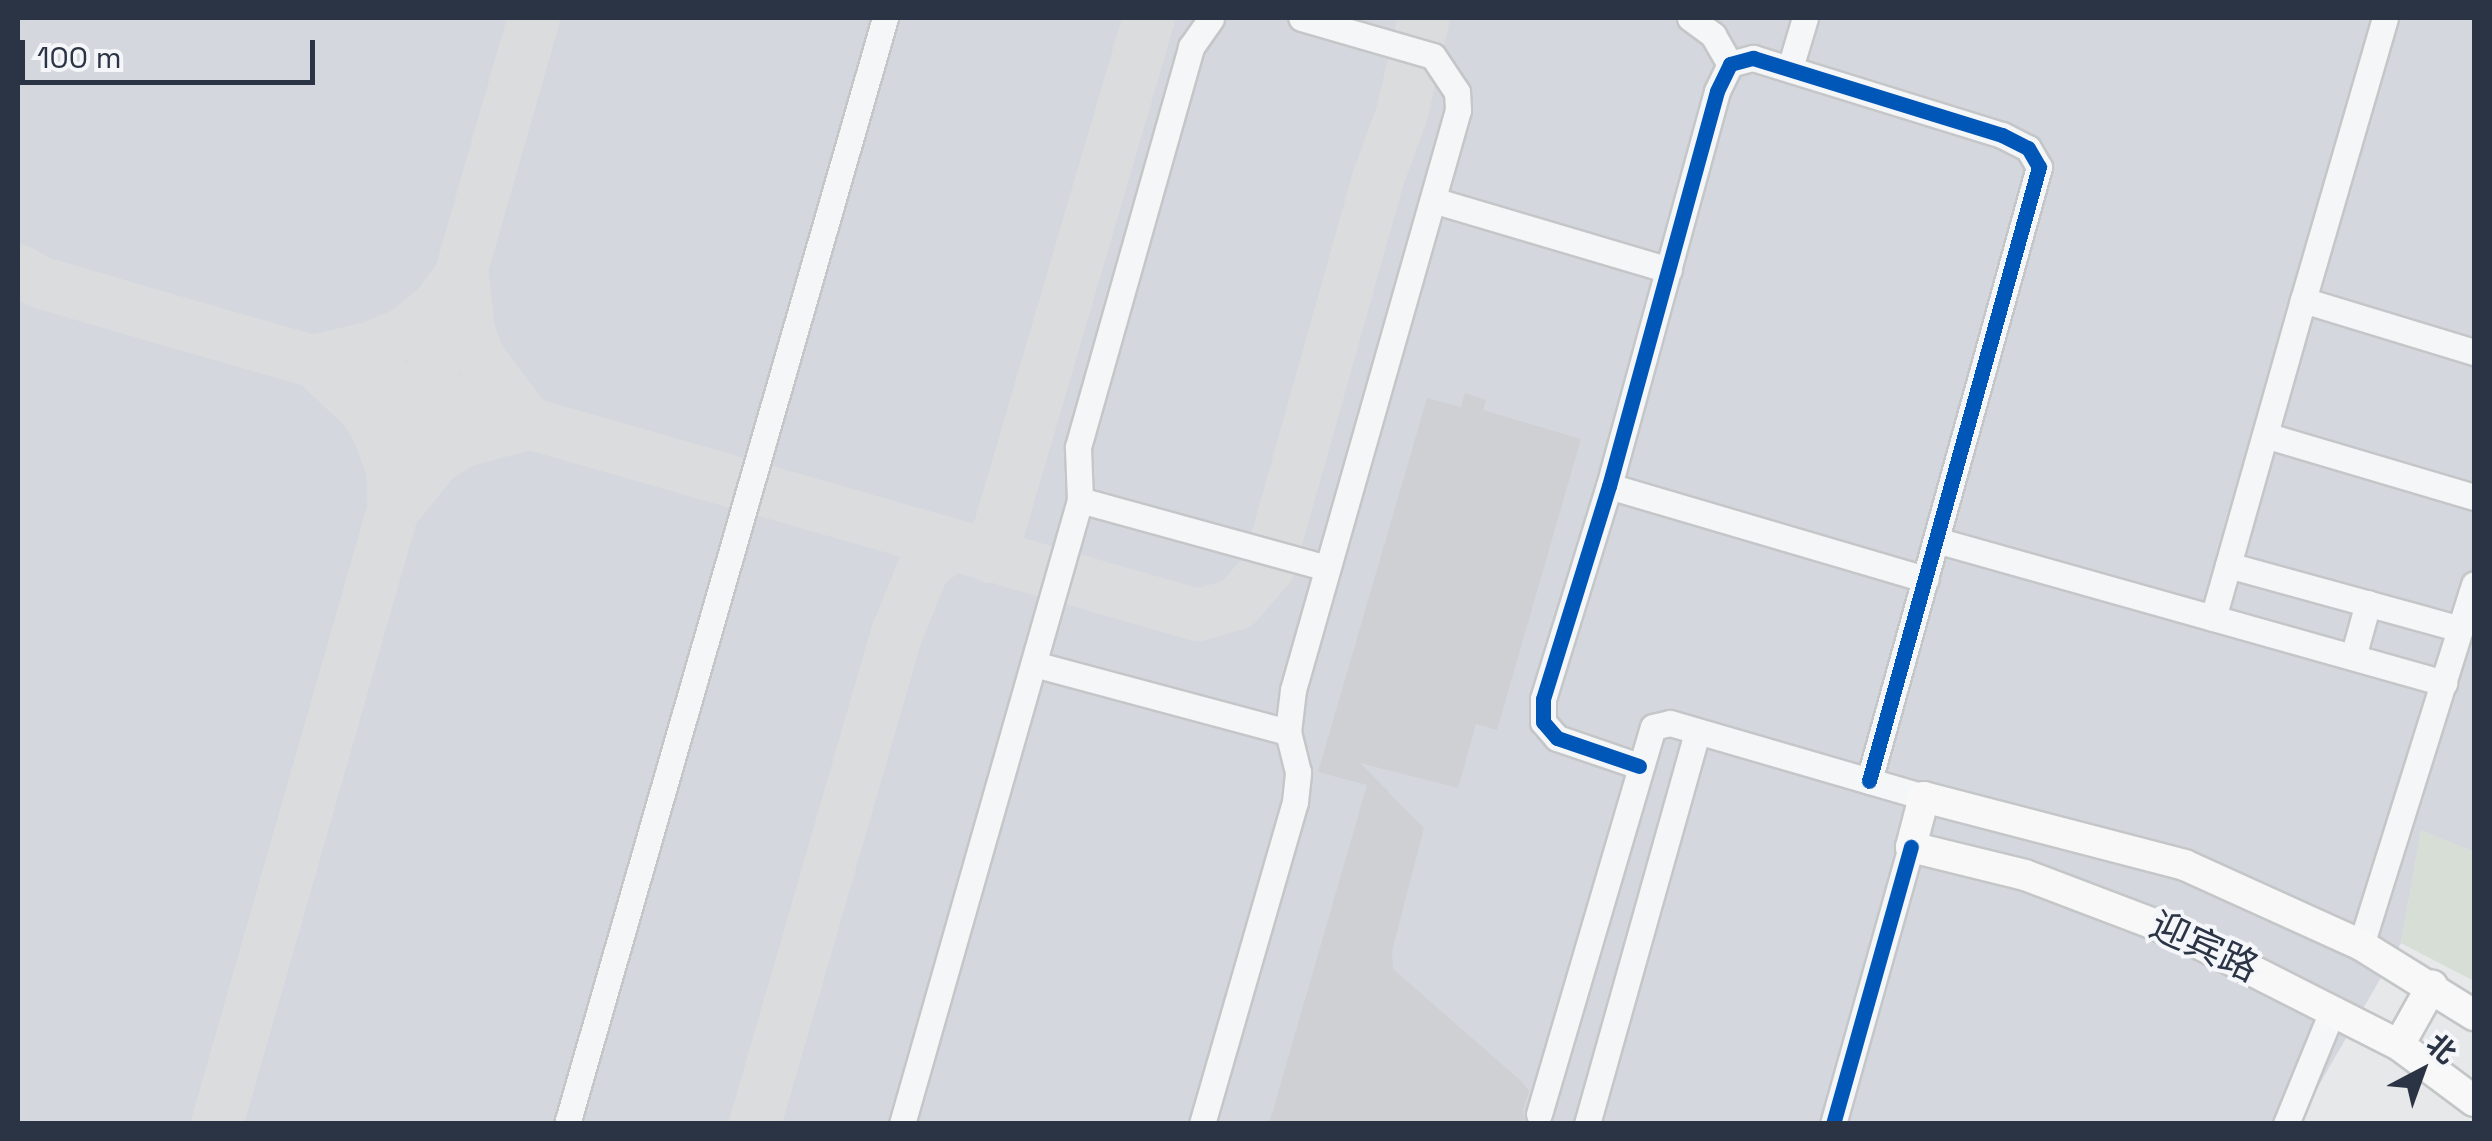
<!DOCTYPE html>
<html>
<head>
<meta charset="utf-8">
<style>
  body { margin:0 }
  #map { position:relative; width:2492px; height:1141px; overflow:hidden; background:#e6e8ea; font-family:"Space Grotesk","Noto Sans SC",sans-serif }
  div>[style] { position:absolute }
  .built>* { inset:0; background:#d4d7dd }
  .green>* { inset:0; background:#d6ded6 }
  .taxiway>* { height:52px; margin:-26px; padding:0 26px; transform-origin:26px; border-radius:26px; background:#dadcde }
  .building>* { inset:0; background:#ced0d3 }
  .roads { filter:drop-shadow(2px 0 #c4c6c8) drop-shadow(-2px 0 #c4c6c8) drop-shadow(0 2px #c4c6c8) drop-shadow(0 -2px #c4c6c8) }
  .minor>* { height:25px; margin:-12.5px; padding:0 12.5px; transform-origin:12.5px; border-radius:12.5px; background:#f5f6f7 }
  .major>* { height:30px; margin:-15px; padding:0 15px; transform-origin:15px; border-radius:15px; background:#f8f8f8 }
  .cycleway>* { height:15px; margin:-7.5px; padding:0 7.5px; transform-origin:7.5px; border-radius:7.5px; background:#0057b8 }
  span { translate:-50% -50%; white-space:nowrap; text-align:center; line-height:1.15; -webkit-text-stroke:8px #f4f6f9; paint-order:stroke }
  .street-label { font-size:38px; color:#2b3445 }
  .frame { position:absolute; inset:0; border:20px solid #2b3445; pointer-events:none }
  .north { position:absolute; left:2372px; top:1021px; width:100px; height:100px; -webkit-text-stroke:8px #f4f6f9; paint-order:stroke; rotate:41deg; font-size:28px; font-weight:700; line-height:40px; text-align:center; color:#2b3445 }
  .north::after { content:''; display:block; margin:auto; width:35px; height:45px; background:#2b3445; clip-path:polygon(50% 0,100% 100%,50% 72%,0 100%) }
  .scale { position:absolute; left:20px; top:40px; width:295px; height:45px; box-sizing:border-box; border:5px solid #2b3445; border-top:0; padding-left:12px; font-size:30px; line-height:35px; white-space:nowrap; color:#2b3445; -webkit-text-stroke:8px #f4f6f9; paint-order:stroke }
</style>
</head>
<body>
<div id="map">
  <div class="built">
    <i style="clip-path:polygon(18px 18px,2474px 18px,2474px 852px,2421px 831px,2401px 943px,2297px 1123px,18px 1123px)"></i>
  </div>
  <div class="green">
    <i style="clip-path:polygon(2421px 830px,2474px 852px,2474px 981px,2401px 943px)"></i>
  </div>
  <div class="taxiway">
    <i style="left:18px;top:270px;width:24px;rotate:30deg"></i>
    <i style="left:39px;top:282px;width:128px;rotate:16.3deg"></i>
    <i style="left:162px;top:318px;width:1078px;rotate:16deg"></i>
    <i style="left:1198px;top:615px;width:41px;rotate:-15.8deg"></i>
    <i style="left:1237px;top:604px;width:49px;rotate:-49.1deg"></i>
    <i style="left:1269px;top:567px;width:406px;rotate:-74.3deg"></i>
    <i style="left:1379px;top:176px;width:67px;rotate:-69.9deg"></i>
    <i style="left:1402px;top:113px;width:98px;rotate:-77deg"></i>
    <i style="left:313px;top:361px;width:61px;rotate:-13.3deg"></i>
    <i style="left:372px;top:347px;width:38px;rotate:-23deg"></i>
    <i style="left:407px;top:332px;width:39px;rotate:-40deg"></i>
    <i style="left:437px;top:307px;width:44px;rotate:-53.4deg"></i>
    <i style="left:463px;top:272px;width:55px;rotate:84.8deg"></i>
    <i style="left:468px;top:327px;width:31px;rotate:71deg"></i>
    <i style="left:478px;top:356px;width:84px;rotate:53.7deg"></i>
    <i style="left:528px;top:424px;width:66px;rotate:165.1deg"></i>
    <i style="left:464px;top:441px;width:33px;rotate:149deg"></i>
    <i style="left:436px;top:458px;width:55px;rotate:129.1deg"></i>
    <i style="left:320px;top:367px;width:63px;rotate:43.1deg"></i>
    <i style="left:366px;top:410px;width:30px;rotate:62deg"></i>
    <i style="left:380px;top:436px;width:35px;rotate:70deg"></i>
    <i style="left:392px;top:469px;width:35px;rotate:88deg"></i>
    <i style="left:991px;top:557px;width:562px;rotate:-73.66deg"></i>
    <i style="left:217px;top:1124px;width:1151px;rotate:-74.01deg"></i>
    <i style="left:755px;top:1124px;width:508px;rotate:-73.88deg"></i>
    <i style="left:896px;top:636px;width:72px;rotate:-68.1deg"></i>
    <i style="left:923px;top:569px;width:36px;rotate:-42deg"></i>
  </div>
  <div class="building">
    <i style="clip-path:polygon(1465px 393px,1486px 400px,1483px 410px,1581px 439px,1497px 730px,1476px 724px,1458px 788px,1360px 763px,1424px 828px,1392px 951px,1393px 969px,1521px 1081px,1529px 1091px,1523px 1110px,1526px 1124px,1269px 1124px,1367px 785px,1318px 772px,1427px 398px,1461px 407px)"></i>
  </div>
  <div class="roads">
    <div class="minor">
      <i style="left:1690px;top:18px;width:29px;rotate:36deg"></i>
      <i style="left:1713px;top:35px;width:34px;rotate:60deg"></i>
      <i style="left:2385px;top:18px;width:294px;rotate:106.2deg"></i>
      <i style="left:2303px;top:300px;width:179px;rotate:16.9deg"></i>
      <i style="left:1790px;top:68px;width:52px;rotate:-73.3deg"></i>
      <i style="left:1433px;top:200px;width:246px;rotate:16.5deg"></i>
      <i style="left:2265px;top:435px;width:218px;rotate:16.5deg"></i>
      <i style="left:1609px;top:486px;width:330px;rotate:16.4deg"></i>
      <i style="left:1080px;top:500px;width:256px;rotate:15.4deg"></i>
      <i style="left:1936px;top:540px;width:528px;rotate:15.72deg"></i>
      <i style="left:2228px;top:565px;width:241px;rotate:15.4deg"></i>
      <i style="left:2213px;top:618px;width:330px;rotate:-74.2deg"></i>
      <i style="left:2353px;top:657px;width:56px;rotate:-74.5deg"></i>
      <i style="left:1034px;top:664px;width:263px;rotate:15deg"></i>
      <i style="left:1639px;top:766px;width:87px;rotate:-161.1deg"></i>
      <i style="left:1557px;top:738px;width:21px;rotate:-131deg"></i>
      <i style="left:1543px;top:722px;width:23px;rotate:-90deg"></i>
      <i style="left:1543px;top:699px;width:223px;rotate:-72.8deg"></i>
      <i style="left:1609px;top:486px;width:409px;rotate:-74.7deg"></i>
      <i style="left:1717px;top:91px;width:30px;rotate:-64deg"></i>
      <i style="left:1730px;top:64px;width:24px;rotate:-15deg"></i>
      <i style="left:1753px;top:58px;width:261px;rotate:17.2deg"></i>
      <i style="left:2002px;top:135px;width:29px;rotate:27deg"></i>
      <i style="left:2028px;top:148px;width:22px;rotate:60deg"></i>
      <i style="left:2039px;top:167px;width:637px;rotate:105.48deg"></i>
      <i style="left:2361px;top:945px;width:378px;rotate:-72.6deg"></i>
      <i style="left:1539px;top:1114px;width:403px;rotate:-73.6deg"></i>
      <i style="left:1653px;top:727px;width:17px;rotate:-13deg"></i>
      <i style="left:1670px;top:723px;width:265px;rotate:16.2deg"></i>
      <i style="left:567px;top:1124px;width:1151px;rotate:-73.96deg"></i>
      <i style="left:902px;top:1124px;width:649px;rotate:-74.08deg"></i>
      <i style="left:1080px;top:500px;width:53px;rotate:-92.2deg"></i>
      <i style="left:1078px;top:447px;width:416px;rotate:-74.2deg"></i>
      <i style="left:1191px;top:47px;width:35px;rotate:-55deg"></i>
      <i style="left:1202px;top:1124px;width:335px;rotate:-73.9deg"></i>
      <i style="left:1295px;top:802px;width:30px;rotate:-84deg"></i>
      <i style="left:1298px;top:772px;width:41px;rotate:-104deg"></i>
      <i style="left:1288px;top:732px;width:42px;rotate:-83.2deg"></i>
      <i style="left:1293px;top:690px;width:603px;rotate:-74.12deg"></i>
      <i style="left:1458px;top:110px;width:18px;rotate:-93deg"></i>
      <i style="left:1457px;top:92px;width:43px;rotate:-123.7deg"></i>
      <i style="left:1433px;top:56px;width:137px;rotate:-163.9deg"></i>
      <i style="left:1587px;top:1124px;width:407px;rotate:-74.3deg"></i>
      <i style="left:1833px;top:1124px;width:288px;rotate:-74.3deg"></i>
      <i style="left:2286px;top:1124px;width:124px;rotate:-67.8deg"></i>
    </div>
    <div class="major">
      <i style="left:2474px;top:1015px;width:133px;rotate:-148.2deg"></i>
      <i style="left:2361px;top:945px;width:193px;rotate:-155.6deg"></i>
      <i style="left:2185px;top:865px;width:270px;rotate:-165.4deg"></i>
      <i style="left:1924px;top:797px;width:52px;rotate:104.6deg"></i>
      <i style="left:1911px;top:847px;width:117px;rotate:13.8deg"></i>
      <i style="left:2025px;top:875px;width:164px;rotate:20.8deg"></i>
      <i style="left:2178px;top:933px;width:248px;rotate:26.9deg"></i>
      <i style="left:2399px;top:1045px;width:94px;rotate:36.7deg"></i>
      <i style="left:2399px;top:1045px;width:68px;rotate:-60.8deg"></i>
    </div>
  </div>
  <div class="cycleway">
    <i style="left:1639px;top:766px;width:87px;rotate:-161.1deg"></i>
    <i style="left:1557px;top:738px;width:21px;rotate:-131deg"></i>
    <i style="left:1543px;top:722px;width:23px;rotate:-90deg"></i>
    <i style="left:1543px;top:699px;width:223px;rotate:-72.8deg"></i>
    <i style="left:1609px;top:486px;width:409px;rotate:-74.7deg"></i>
    <i style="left:1717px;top:91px;width:30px;rotate:-64deg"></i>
    <i style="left:1730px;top:64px;width:24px;rotate:-15deg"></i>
    <i style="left:1753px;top:58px;width:261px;rotate:17.2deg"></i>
    <i style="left:2002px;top:135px;width:29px;rotate:27deg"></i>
    <i style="left:2028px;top:148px;width:22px;rotate:60deg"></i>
    <i style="left:2039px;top:167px;width:637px;rotate:105.48deg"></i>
    <i style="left:1833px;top:1124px;width:288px;rotate:-74.3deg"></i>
  </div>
  <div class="street-label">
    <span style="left:2204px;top:947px;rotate:25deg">迎宾路</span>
  </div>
  <div class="frame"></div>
  <div class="north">北</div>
  <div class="scale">100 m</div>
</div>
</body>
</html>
